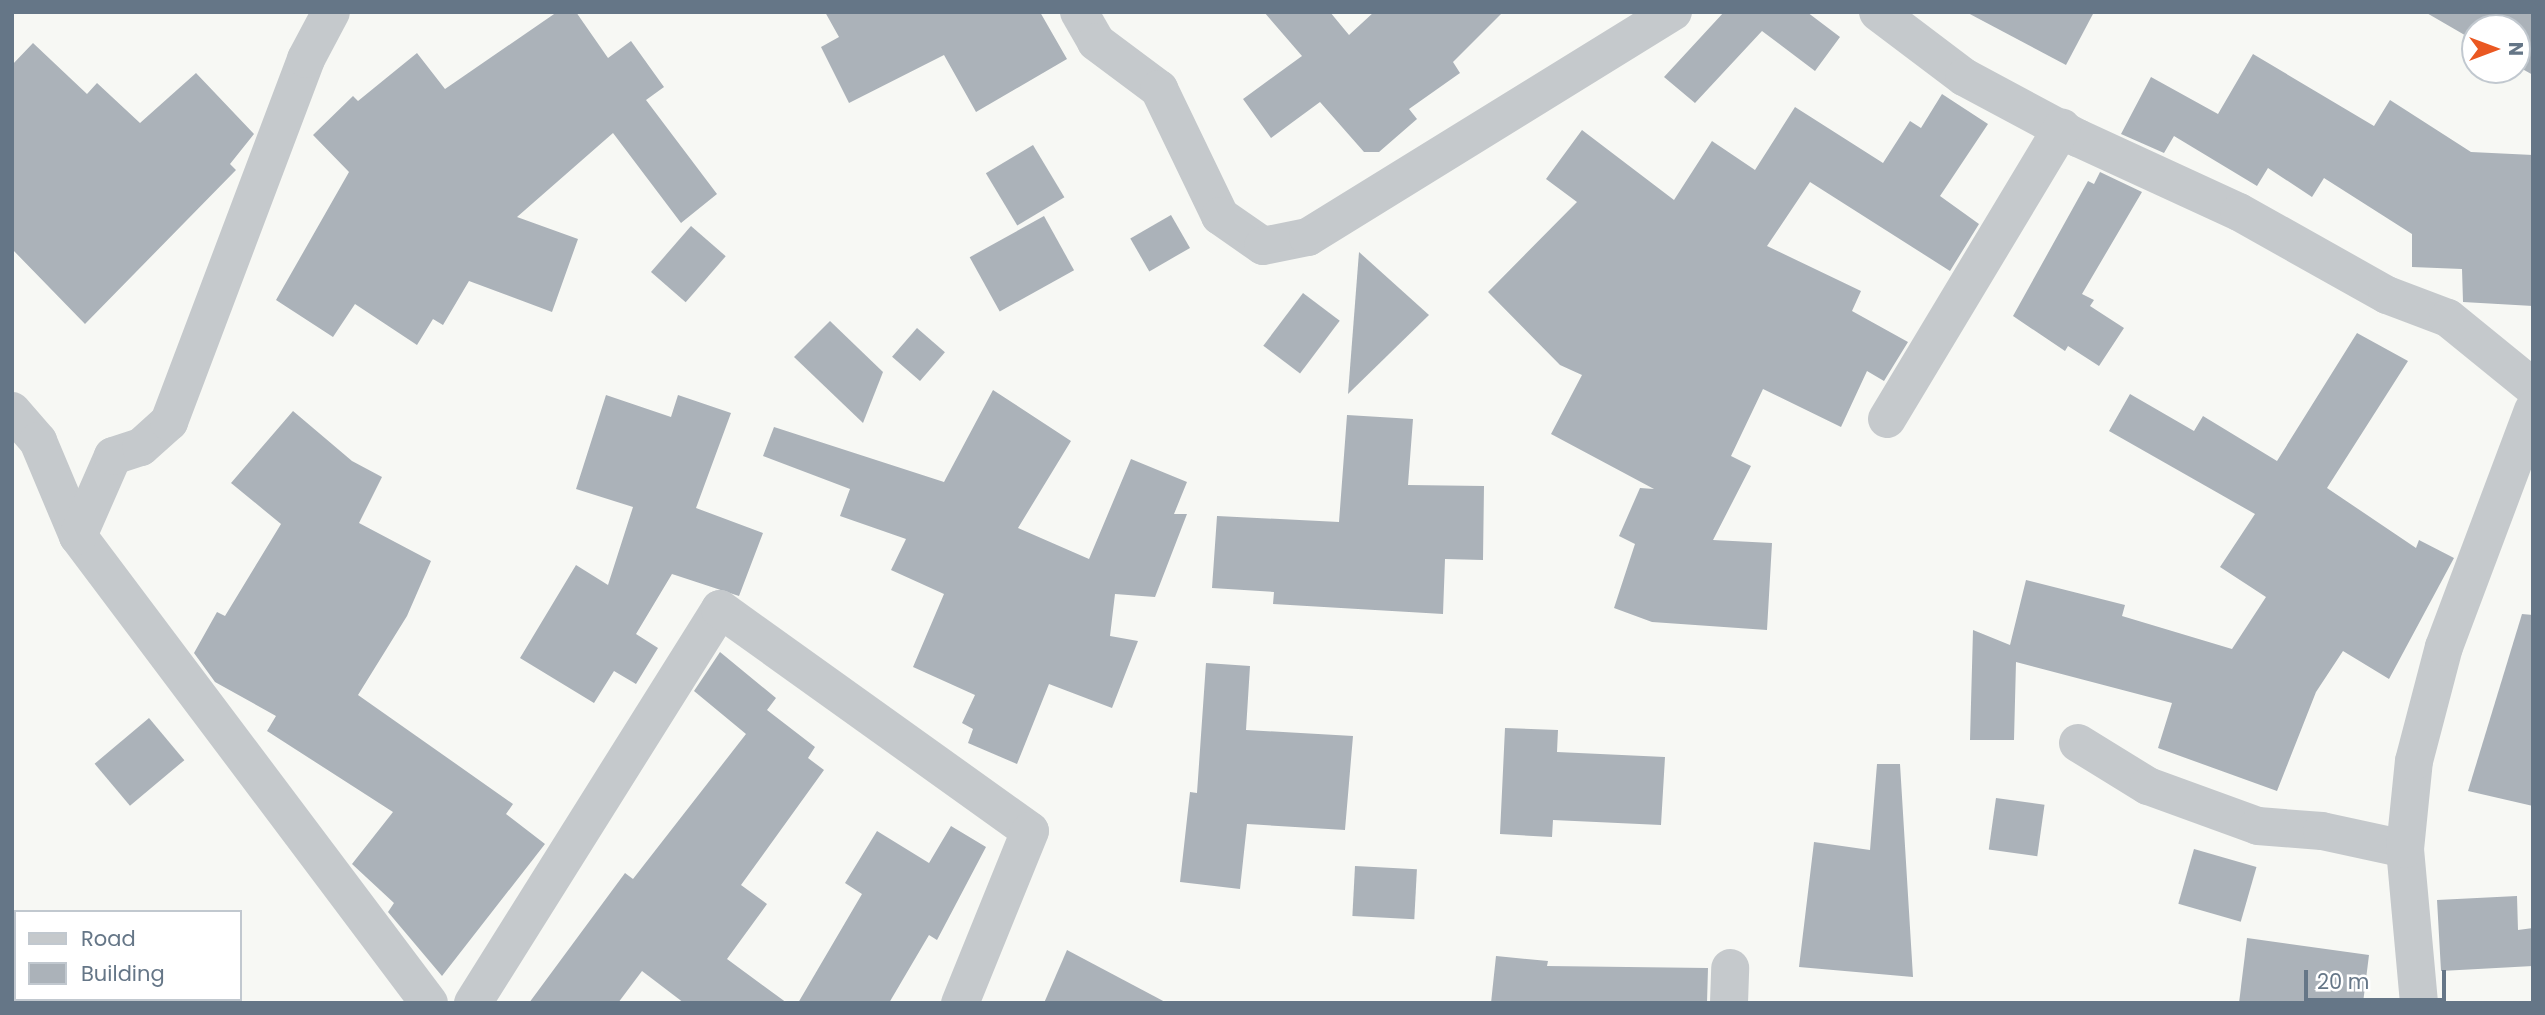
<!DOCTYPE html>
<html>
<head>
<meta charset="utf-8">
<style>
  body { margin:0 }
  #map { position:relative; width:2545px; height:1015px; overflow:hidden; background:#f7f8f4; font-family:Poppins,sans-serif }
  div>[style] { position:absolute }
  .building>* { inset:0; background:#abb2b9; transform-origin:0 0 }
  .minor>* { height:38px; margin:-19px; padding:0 19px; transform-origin:19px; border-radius:19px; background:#c5c9cc }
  span { translate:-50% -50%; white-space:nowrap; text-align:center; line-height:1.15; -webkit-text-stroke:7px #fff; paint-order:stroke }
  .frame { position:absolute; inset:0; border:14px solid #657687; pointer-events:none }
  .legend { position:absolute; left:14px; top:910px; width:228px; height:91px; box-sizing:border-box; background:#fff; border:2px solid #c1c8cf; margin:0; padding:9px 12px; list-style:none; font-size:21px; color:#657687 }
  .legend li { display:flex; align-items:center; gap:14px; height:35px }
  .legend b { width:35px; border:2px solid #c1c8cf }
  .north { position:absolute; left:2461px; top:14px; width:70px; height:70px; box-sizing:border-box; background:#fff; border:2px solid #c1c8cf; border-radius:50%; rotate:90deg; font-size:19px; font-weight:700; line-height:28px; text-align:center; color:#657687 }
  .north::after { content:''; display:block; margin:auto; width:24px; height:32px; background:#ea5822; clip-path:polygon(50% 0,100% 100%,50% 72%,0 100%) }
  .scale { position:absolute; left:2304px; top:970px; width:142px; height:32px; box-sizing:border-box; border:4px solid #657687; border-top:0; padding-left:9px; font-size:21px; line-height:24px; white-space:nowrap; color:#657687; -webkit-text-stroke:5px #fff; paint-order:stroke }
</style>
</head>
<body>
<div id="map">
  <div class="building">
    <i style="clip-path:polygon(557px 12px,576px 12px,608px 58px,631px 41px,664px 87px,646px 100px,717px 194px,681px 223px,613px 133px,517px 217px,578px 239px,552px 312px,469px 281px,443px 325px,433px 319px,417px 345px,355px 304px,333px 337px,276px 300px,349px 172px,313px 135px,353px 96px,358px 101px,417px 53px,445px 89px)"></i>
    <i style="clip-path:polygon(825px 12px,1040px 12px,1067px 59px,976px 112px,944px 55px,849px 103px,821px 47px,839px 37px)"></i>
    <i style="clip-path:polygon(1264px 12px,1330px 12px,1349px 35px,1374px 12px,1503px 12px,1453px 62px,1460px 73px,1409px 109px,1417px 119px,1379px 152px,1364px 152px,1320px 102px,1271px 138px,1243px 99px,1302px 56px)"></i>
    <i style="clip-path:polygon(1724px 12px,1807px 12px,1840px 37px,1815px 71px,1762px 31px,1695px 103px,1664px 77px)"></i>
    <i style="clip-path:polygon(1966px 12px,2094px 12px,2066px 65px)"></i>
    <i style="clip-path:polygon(2425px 12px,2533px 12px,2533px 75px,2517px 66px,2517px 28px,2475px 28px,2475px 41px)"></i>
    <i style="clip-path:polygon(33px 43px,87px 94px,97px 83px,140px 123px,196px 73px,254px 134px,230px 164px,236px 170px,85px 324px,12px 249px,12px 65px)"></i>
    <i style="clip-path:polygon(2253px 54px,2374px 126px,2390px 100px,2471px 152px,2533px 155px,2533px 306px,2463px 302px,2462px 269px,2412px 267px,2412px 234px,2324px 178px,2312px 197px,2268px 168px,2257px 186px,2174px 136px,2164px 153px,2121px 134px,2151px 77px,2218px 114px)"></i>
    <i style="clip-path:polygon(1942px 94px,1988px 124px,1940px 196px,1979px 224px,1950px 271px,1810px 182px,1767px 246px,1861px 291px,1852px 311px,1908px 342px,1884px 381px,1867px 371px,1841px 427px,1763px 389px,1731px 456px,1751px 466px,1713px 540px,1772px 543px,1767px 630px,1652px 622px,1614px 608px,1635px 544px,1619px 536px,1640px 488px,1654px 489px,1551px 434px,1582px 375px,1560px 365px,1488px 292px,1577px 202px,1546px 179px,1582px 130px,1674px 200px,1712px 141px,1755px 170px,1795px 107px,1883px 163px,1910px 121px,1921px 128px)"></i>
    <i style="left:1033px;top:145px;width:61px;height:55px;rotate:59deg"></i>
    <i style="clip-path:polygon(2100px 172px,2142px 192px,2082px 294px,2094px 300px,2090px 306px,2124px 328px,2099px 366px,2068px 346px,2065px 351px,2013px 316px,2088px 181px,2094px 184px)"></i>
    <i style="left:1171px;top:215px;width:38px;height:47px;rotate:60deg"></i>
    <i style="left:1044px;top:216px;width:62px;height:85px;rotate:61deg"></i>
    <i style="left:691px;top:226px;width:46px;height:61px;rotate:41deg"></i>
    <i style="clip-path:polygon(1359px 252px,1429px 315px,1348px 394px)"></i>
    <i style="left:1303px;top:293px;width:46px;height:66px;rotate:37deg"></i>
    <i style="clip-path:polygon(830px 321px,883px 372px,863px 423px,794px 357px)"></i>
    <i style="left:917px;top:328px;width:37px;height:38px;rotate:41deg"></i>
    <i style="clip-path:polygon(2357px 333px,2408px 361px,2327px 488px,2416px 548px,2419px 540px,2454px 558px,2389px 679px,2343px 651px,2316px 692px,2277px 791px,2158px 748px,2172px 703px,2016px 662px,2014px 740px,1970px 740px,1973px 630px,2010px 645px,2026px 580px,2125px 605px,2122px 616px,2232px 649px,2266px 597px,2220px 567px,2255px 514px,2109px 431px,2130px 394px,2194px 431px,2203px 416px,2277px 461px)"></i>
    <i style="clip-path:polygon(993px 390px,1071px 441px,1018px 528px,1089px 559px,1131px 459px,1187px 482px,1174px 514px,1187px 514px,1155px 597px,1115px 594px,1110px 636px,1138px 641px,1112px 708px,1049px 684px,1017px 764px,968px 743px,973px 729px,962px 723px,975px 695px,913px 667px,944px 594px,891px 570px,906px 539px,840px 516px,850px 489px,763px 456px,774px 427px,944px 482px)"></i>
    <i style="clip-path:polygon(606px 395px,671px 417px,678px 395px,731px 413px,696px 508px,763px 533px,739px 596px,672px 574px,636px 634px,658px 648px,636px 684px,614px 671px,594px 703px,520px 658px,576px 565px,608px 585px,633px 507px,576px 489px)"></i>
    <i style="clip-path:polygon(293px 411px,352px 461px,382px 477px,359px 523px,431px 561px,407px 616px,358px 695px,513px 804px,506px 814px,545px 844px,442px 976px,388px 912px,394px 903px,352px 864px,393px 812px,267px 731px,276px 716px,215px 682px,194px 653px,217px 612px,225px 616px,281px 524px,231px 483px)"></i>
    <i style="clip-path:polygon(1347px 415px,1413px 419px,1408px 485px,1484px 486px,1483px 560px,1445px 559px,1443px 614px,1273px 604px,1274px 592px,1212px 588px,1217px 516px,1339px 522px)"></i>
    <i style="clip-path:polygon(2522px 614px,2533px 615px,2533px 806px,2468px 791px)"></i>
    <i style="clip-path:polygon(720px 652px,776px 698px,767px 710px,815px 747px,808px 758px,824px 770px,741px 885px,767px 904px,727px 959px,787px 1003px,684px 1003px,642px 971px,618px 1003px,529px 1003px,625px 873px,633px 879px,746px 734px,694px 691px)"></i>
    <i style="clip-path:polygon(1206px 663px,1250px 666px,1246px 730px,1353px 736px,1345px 830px,1247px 824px,1240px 889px,1180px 882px,1190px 792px,1197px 793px)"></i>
    <i style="left:149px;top:718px;width:55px;height:71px;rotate:50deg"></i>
    <i style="clip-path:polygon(1505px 728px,1558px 730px,1557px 752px,1665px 757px,1661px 825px,1553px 820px,1552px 837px,1500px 834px)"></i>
    <i style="clip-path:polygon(1877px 764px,1900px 764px,1913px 977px,1799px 967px,1814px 842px,1870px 850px)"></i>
    <i style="left:1996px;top:798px;width:49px;height:52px;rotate:8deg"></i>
    <i style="clip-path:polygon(951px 826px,986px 847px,937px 940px,929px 935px,889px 1003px,798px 1003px,862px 894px,845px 883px,877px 831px,929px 863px)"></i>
    <i style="left:2194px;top:849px;width:65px;height:57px;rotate:16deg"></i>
    <i style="left:1355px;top:866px;width:62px;height:50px;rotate:3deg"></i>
    <i style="clip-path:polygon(2517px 896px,2518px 930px,2533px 928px,2533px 966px,2441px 971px,2437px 900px)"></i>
    <i style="clip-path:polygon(2247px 938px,2369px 955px,2363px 1003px,2239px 1003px)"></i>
    <i style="clip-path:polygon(1067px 950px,1167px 1003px,1044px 1003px)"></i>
    <i style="clip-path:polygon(1496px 956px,1548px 961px,1547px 966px,1708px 968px,1707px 1003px,1491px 1003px)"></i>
  </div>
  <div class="minor">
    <i style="left:1079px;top:12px;width:34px;rotate:60deg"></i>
    <i style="left:1096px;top:42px;width:79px;rotate:36.7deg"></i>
    <i style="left:1159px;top:89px;width:141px;rotate:64.3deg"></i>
    <i style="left:1220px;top:216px;width:52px;rotate:34.9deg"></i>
    <i style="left:1263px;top:246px;width:46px;rotate:-11.3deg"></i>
    <i style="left:1308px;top:237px;width:429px;rotate:-31.7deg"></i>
    <i style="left:1878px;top:12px;width:108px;rotate:37.1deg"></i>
    <i style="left:1964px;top:77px;width:129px;rotate:28.2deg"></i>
    <i style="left:2078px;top:138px;width:177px;rotate:24.7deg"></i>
    <i style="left:2239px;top:212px;width:170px;rotate:29.3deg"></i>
    <i style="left:2387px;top:295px;width:65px;rotate:20.7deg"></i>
    <i style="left:2448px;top:318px;width:109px;rotate:39.1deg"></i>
    <i style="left:12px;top:411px;width:40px;rotate:49deg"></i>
    <i style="left:38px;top:441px;width:103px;rotate:67.2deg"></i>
    <i style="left:78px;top:536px;width:584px;rotate:53.07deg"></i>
    <i style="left:1887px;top:419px;width:340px;rotate:-59deg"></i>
    <i style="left:78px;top:536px;width:87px;rotate:-66.4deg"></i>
    <i style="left:113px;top:456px;width:29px;rotate:-18deg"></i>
    <i style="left:141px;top:447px;width:38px;rotate:-42deg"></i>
    <i style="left:169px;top:422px;width:388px;rotate:-69.3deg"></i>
    <i style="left:306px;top:59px;width:53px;rotate:-62deg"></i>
    <i style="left:2078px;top:743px;width:82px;rotate:31.6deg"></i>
    <i style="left:2148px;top:786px;width:117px;rotate:20deg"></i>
    <i style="left:2258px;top:826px;width:64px;rotate:4.5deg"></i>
    <i style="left:2322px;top:831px;width:85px;rotate:12.2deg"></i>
    <i style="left:473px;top:1003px;width:465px;rotate:-57.9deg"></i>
    <i style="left:720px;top:609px;width:381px;rotate:35.6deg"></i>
    <i style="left:1030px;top:831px;width:186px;rotate:112.1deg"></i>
    <i style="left:1729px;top:1003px;width:35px;rotate:-88deg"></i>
    <i style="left:2419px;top:1003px;width:155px;rotate:-95.2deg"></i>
    <i style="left:2405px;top:849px;width:88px;rotate:-84.2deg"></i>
    <i style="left:2414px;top:761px;width:118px;rotate:-75.3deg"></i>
    <i style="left:2444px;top:647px;width:253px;rotate:-69.4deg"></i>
  </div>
  <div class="frame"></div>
  <ul class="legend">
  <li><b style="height:9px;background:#c5c9cc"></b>Road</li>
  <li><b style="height:19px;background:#abb2b9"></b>Building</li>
  </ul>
  <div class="north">N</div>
  <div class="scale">20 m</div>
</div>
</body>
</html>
